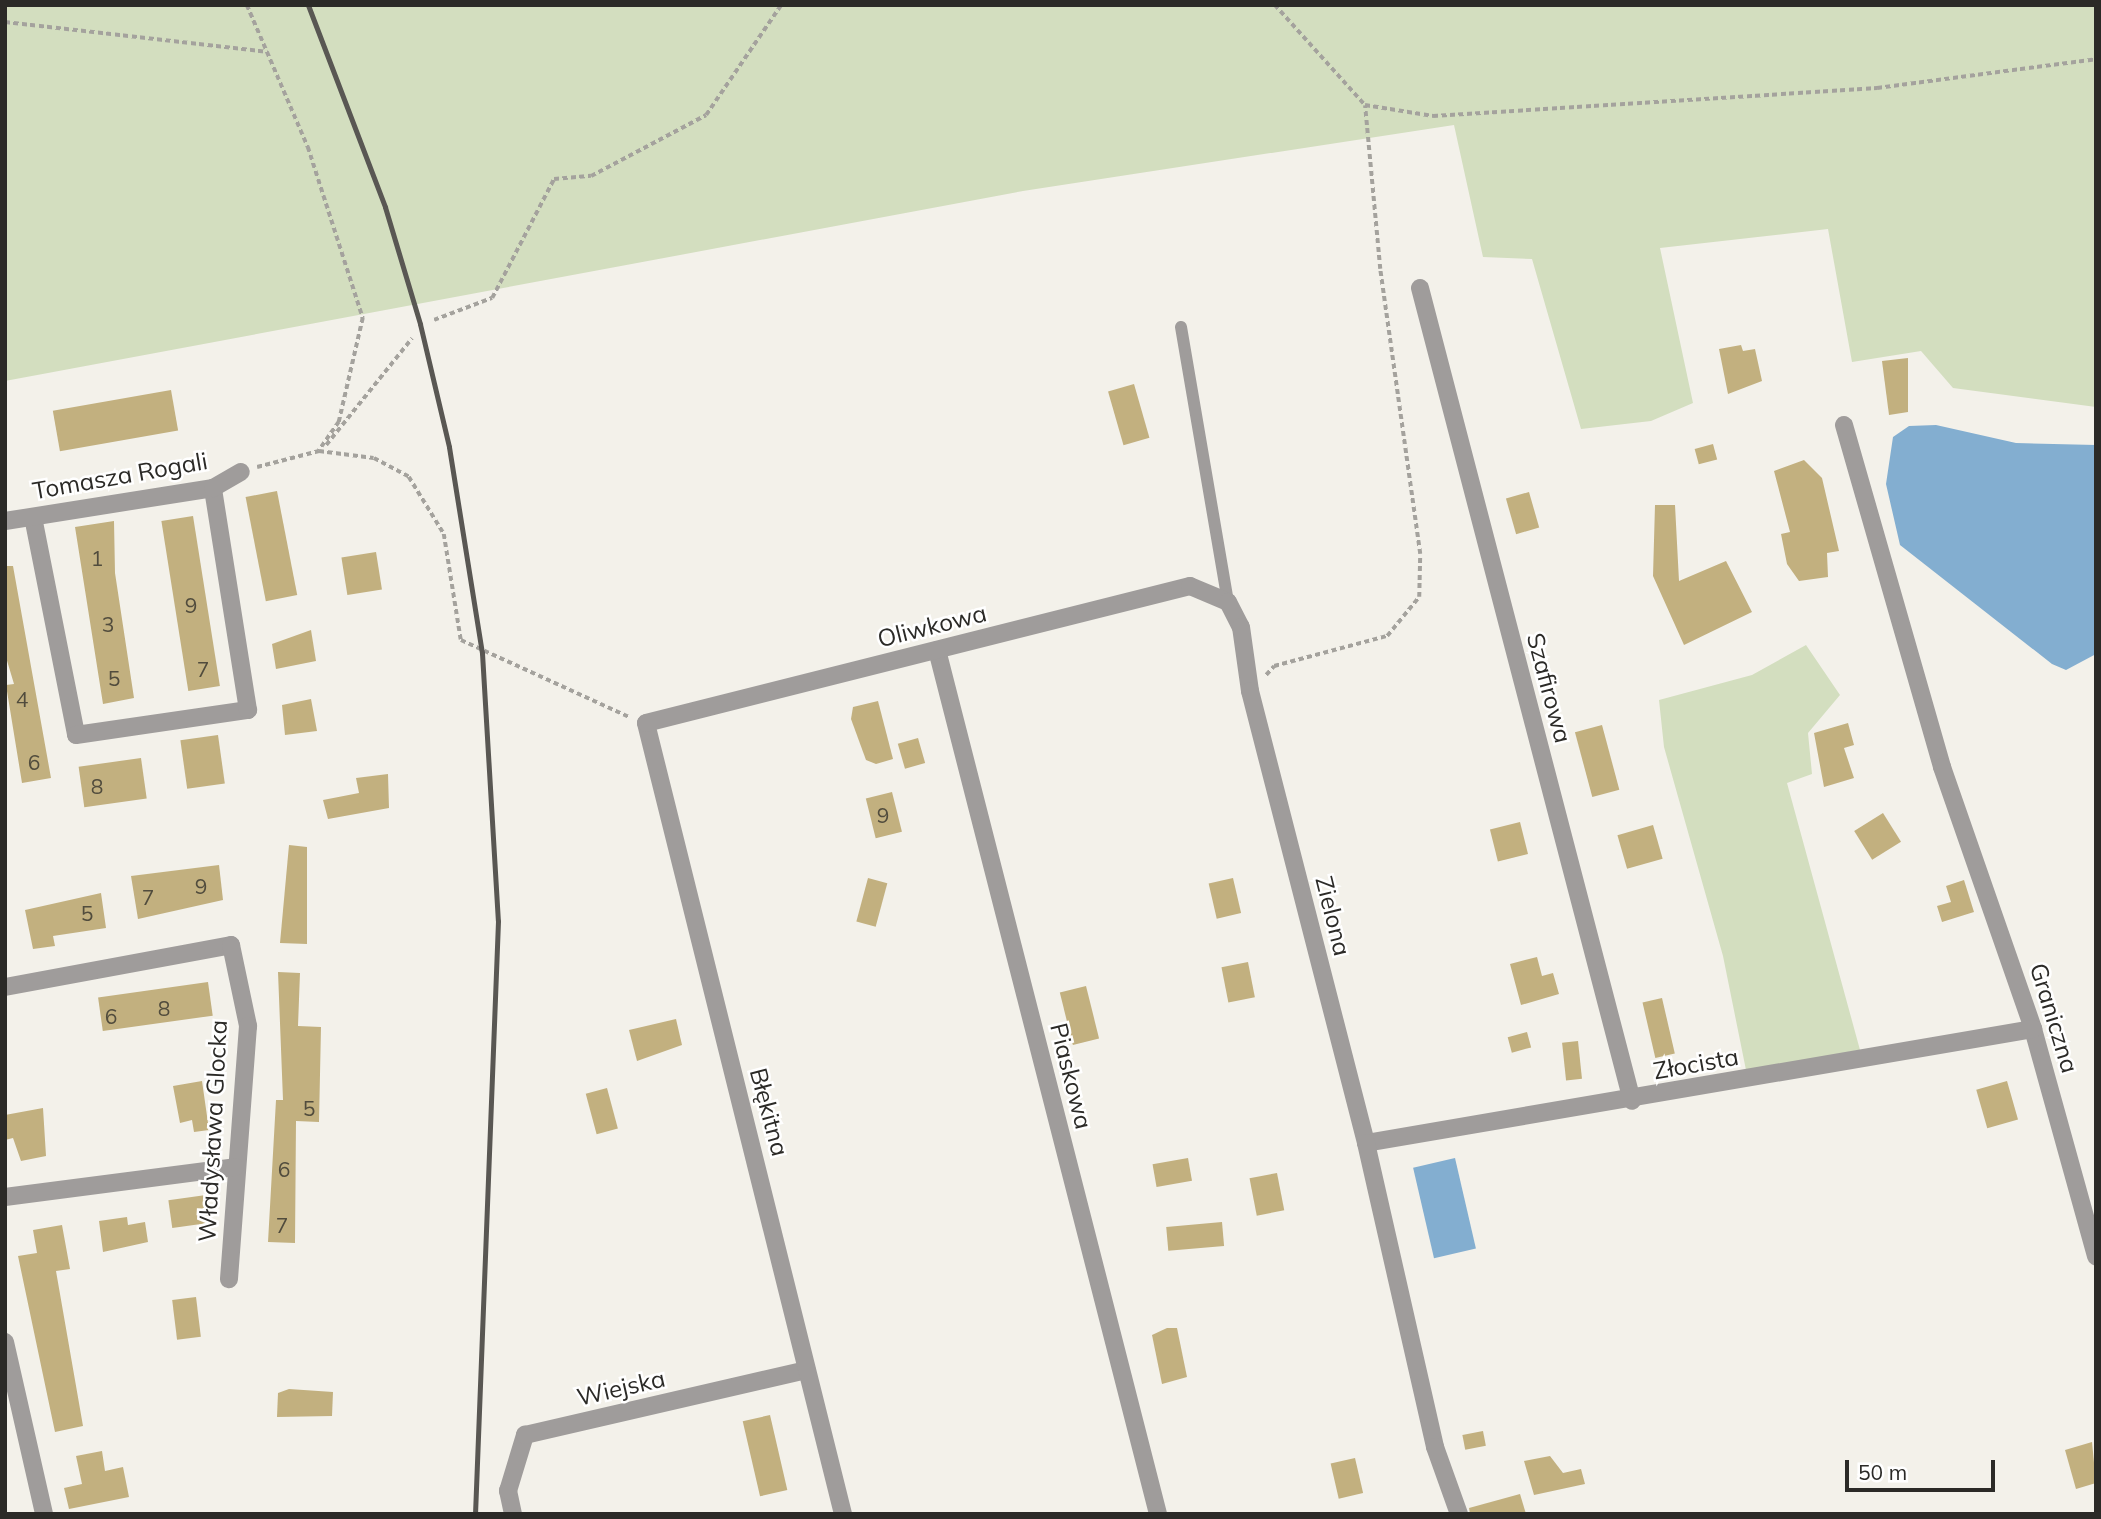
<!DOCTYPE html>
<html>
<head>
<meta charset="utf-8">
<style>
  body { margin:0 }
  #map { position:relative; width:2101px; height:1519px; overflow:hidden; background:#f3f1ea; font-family:Mulish,sans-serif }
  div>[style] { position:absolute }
  .green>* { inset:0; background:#d3debf }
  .water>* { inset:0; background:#83aed0; transform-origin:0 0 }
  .building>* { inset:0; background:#c2b07f; transform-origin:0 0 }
  .path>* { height:3.5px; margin-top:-1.75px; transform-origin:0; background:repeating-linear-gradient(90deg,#a4a29d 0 5px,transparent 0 8.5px) }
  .service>* { height:12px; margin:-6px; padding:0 6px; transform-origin:6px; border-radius:6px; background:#9f9c9b }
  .minor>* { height:18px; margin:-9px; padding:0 9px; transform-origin:9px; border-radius:9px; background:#9f9c9b }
  .rail>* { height:5px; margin:-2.5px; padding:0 2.5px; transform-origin:2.5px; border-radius:2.5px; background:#595753 }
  span { translate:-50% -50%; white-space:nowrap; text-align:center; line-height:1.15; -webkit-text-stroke:5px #fff; paint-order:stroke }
  .number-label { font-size:21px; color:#514c3d }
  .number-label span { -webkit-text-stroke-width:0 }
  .street-label { font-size:24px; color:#2b2a27 }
  .frame { position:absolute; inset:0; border:7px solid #2b2a27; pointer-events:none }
  .scale { position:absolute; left:1845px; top:1460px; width:150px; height:32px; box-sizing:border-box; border:4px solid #2b2a27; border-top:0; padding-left:9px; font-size:21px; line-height:24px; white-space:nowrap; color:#2b2a27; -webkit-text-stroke:5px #fff; paint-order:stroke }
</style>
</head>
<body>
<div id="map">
  <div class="green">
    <i style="clip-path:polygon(5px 5px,2096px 5px,2096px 407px,1953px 388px,1921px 351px,1852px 362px,1828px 229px,1660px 248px,1693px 403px,1651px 421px,1581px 429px,1532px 259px,1483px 257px,1454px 125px,1023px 191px,5px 381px)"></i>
    <i style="clip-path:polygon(1806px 645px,1840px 695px,1808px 733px,1812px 774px,1787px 783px,1860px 1050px,1746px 1070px,1723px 956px,1664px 747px,1659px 700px,1752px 675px)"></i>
  </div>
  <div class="water">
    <i style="clip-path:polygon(1936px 425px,2016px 443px,2096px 445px,2096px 654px,2066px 670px,2052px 664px,1900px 545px,1886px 484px,1893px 437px,1909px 426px)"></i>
    <i style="left:1455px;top:1158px;width:93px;height:43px;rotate:77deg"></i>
  </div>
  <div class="building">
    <i style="clip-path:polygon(1741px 345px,1743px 351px,1755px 349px,1762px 381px,1728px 394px,1719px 349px)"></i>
    <i style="clip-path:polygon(1908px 358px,1908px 412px,1889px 415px,1882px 361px)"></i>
    <i style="left:1134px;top:384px;width:56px;height:27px;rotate:74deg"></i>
    <i style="left:171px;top:390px;width:41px;height:120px;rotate:80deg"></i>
    <i style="left:1713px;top:444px;width:16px;height:19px;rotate:75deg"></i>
    <i style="clip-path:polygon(1804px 460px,1822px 478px,1839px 551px,1827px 553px,1828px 577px,1799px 581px,1787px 564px,1781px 534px,1790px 532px,1774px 471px)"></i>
    <i style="left:277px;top:491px;width:106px;height:32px;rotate:79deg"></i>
    <i style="left:1529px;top:492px;width:37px;height:24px;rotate:74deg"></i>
    <i style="clip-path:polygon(1655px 505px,1675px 505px,1679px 581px,1726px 561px,1752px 612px,1684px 645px,1653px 576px)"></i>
    <i style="left:193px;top:516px;width:172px;height:32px;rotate:81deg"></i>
    <i style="clip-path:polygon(114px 521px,115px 573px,134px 698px,103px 704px,75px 527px)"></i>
    <i style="left:376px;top:552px;width:38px;height:35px;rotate:81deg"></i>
    <i style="clip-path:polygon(5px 566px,13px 566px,51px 778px,22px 783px,6px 685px,14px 684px,5px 654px)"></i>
    <i style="clip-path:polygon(311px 630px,316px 661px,276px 669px,272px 644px)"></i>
    <i style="clip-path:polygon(311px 699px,317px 731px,285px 735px,282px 705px)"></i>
    <i style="clip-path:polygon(878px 701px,893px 759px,876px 764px,866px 760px,851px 719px,853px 707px)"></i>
    <i style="clip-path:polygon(1848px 723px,1854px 745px,1844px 748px,1854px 778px,1824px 787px,1814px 733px)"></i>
    <i style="left:1602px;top:725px;width:67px;height:28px;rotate:75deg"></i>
    <i style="left:218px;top:735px;width:49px;height:38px;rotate:82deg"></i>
    <i style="left:918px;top:738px;width:26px;height:21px;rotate:74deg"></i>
    <i style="left:141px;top:758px;width:41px;height:63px;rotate:82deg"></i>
    <i style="clip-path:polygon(388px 774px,389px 808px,328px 819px,323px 800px,359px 793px,356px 778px)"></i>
    <i style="left:892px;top:792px;width:41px;height:27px;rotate:76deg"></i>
    <i style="left:1883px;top:813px;width:34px;height:34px;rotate:58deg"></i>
    <i style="left:1520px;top:822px;width:33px;height:31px;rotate:76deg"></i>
    <i style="left:1653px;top:825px;width:35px;height:37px;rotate:74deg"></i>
    <i style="clip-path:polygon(289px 845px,307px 847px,307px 944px,280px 943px)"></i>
    <i style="clip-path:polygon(219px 865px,223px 900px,138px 919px,131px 876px)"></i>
    <i style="left:868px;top:878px;width:20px;height:45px;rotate:15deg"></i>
    <i style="left:1233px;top:878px;width:36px;height:25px;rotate:77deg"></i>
    <i style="clip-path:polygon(1964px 880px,1974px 912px,1942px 922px,1937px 906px,1951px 902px,1946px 886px)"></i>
    <i style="clip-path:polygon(101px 893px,106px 928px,53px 936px,55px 946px,33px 949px,25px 910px)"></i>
    <i style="clip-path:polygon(1537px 957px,1542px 976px,1553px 973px,1559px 994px,1521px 1005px,1510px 964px)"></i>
    <i style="left:1248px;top:962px;width:36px;height:27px;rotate:79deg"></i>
    <i style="clip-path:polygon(278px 972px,300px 973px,298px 1026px,321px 1027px,319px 1122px,296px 1121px,295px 1243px,268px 1242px,276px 1100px,283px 1100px)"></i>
    <i style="left:208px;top:982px;width:34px;height:111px;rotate:82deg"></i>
    <i style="left:1086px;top:986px;width:54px;height:27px;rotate:76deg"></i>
    <i style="left:1662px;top:998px;width:57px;height:20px;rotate:77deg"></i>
    <i style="clip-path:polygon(676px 1019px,682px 1045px,637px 1061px,629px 1030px)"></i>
    <i style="left:1527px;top:1032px;width:16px;height:20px;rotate:75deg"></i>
    <i style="left:1578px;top:1041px;width:38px;height:16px;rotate:84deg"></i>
    <i style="clip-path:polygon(202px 1081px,209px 1130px,194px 1132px,192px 1120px,180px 1123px,173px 1086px)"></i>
    <i style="left:2007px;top:1081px;width:40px;height:32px;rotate:74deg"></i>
    <i style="left:607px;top:1088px;width:42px;height:22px;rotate:75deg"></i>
    <i style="clip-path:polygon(43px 1108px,46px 1156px,21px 1161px,13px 1138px,5px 1140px,5px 1115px)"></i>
    <i style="left:1188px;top:1158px;width:23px;height:36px;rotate:80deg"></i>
    <i style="left:1277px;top:1173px;width:38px;height:28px;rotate:79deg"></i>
    <i style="left:206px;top:1195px;width:28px;height:38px;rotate:82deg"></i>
    <i style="clip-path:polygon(127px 1217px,128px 1225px,145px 1222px,148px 1242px,103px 1252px,99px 1221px)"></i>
    <i style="left:1222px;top:1222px;width:24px;height:56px;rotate:85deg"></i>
    <i style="clip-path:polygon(62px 1225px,70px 1269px,56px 1271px,83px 1426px,55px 1432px,18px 1256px,37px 1253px,33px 1230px)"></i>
    <i style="left:196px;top:1297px;width:40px;height:24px;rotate:83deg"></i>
    <i style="clip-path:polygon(1167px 1328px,1177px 1328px,1187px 1377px,1162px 1384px,1152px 1335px)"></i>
    <i style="clip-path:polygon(289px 1389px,333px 1392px,332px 1416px,277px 1417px,278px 1393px)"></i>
    <i style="left:770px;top:1415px;width:77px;height:28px;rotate:77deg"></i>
    <i style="left:1483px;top:1431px;width:15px;height:21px;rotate:79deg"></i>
    <i style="clip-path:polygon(2092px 1442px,2096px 1483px,2076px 1489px,2065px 1450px)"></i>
    <i style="clip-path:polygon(102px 1451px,105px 1471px,123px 1467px,129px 1497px,69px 1509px,64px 1488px,82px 1484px,76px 1456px)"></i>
    <i style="clip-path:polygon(1550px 1456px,1563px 1473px,1581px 1469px,1585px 1484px,1534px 1495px,1524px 1461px)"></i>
    <i style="left:1355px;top:1458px;width:36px;height:25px;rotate:77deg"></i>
    <i style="clip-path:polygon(1520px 1494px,1526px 1514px,1470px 1514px,1469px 1508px)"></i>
  </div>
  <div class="path">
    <i style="left:247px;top:5px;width:155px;rotate:66.8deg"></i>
    <i style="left:308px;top:147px;width:180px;rotate:72.2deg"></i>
    <i style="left:363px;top:318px;width:107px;rotate:103deg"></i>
    <i style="left:339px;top:422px;width:35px;rotate:125deg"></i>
    <i style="left:1275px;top:5px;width:135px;rotate:48deg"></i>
    <i style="left:1365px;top:105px;width:69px;rotate:9.2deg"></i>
    <i style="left:1433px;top:116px;width:445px;rotate:-3.6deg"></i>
    <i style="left:1877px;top:88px;width:221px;rotate:-7.5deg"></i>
    <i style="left:5px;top:22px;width:264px;rotate:6.5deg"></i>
    <i style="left:434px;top:320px;width:62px;rotate:-20.8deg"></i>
    <i style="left:492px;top:298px;width:134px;rotate:-62.5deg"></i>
    <i style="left:554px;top:179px;width:37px;rotate:-5deg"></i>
    <i style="left:591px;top:176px;width:130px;rotate:-27.9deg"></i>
    <i style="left:706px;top:115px;width:133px;rotate:-55.7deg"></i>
    <i style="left:326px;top:445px;width:137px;rotate:-51.2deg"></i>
    <i style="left:257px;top:467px;width:64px;rotate:-14.5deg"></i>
    <i style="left:319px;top:451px;width:55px;rotate:7.3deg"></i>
    <i style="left:374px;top:458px;width:40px;rotate:28deg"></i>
    <i style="left:409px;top:477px;width:67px;rotate:58.4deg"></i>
    <i style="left:444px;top:534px;width:107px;rotate:80.9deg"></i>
    <i style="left:461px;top:640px;width:185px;rotate:24.6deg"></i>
    <i style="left:1266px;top:675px;width:12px;rotate:-48deg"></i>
    <i style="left:1274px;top:666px;width:117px;rotate:-14.9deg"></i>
    <i style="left:1387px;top:636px;width:50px;rotate:-50.6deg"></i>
    <i style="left:1419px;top:597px;width:43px;rotate:-88.7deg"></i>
    <i style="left:1420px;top:554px;width:288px;rotate:-98deg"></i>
    <i style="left:1380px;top:269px;width:164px;rotate:-95.3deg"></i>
  </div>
  <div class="service">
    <i style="left:1181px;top:327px;width:279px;rotate:80.3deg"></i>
  </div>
  <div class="minor">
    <i style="left:1420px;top:288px;width:840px;rotate:75.38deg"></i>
    <i style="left:1844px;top:425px;width:356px;rotate:74deg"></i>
    <i style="left:1942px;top:767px;width:277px;rotate:70.8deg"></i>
    <i style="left:2033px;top:1029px;width:236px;rotate:74.5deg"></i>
    <i style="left:33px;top:517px;width:222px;rotate:78.8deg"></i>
    <i style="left:76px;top:735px;width:174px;rotate:-8.3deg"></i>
    <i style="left:248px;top:710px;width:225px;rotate:-99deg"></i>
    <i style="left:5px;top:521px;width:211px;rotate:-9deg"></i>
    <i style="left:213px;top:488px;width:32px;rotate:-30deg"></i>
    <i style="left:937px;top:650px;width:892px;rotate:75.65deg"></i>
    <i style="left:5px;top:987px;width:230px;rotate:-10.5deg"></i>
    <i style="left:231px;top:945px;width:83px;rotate:78.1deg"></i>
    <i style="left:248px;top:1026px;width:254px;rotate:94.3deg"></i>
    <i style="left:1366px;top:1143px;width:677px;rotate:-9.7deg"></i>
    <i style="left:5px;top:1197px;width:232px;rotate:-7.4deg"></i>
    <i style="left:5px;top:1342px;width:176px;rotate:77.2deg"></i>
    <i style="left:513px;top:1514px;width:24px;rotate:-102deg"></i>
    <i style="left:508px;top:1491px;width:59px;rotate:-73.1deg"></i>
    <i style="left:525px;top:1435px;width:289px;rotate:-13deg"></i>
    <i style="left:843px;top:1514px;width:815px;rotate:-103.99deg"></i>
    <i style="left:646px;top:723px;width:561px;rotate:-14.14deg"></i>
    <i style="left:1190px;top:586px;width:41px;rotate:22.8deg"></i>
    <i style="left:1228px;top:602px;width:28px;rotate:63deg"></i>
    <i style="left:1241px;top:627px;width:65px;rotate:82deg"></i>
    <i style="left:1250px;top:691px;width:467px;rotate:75.6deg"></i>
    <i style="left:1366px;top:1143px;width:312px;rotate:77.2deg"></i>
    <i style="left:1435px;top:1447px;width:71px;rotate:70.3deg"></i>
  </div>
  <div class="rail">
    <i style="left:308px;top:5px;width:216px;rotate:69.1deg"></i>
    <i style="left:385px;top:207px;width:122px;rotate:73.3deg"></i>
    <i style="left:420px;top:324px;width:126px;rotate:76.7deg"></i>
    <i style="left:449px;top:447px;width:209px;rotate:80.9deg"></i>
    <i style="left:482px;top:653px;width:268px;rotate:86.6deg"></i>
    <i style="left:498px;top:921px;width:593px;rotate:92.22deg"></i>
  </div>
  <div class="number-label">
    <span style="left:97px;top:558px">1</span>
    <span style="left:191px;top:605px">9</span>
    <span style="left:108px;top:624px">3</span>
    <span style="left:203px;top:669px">7</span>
    <span style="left:114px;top:678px">5</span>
    <span style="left:22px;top:699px">4</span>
    <span style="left:34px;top:762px">6</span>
    <span style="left:97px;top:786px">8</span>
    <span style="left:883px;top:815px">9</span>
    <span style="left:201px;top:886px">9</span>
    <span style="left:148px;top:897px">7</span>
    <span style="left:87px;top:913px">5</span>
    <span style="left:164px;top:1008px">8</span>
    <span style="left:111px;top:1016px">6</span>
    <span style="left:309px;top:1108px">5</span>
    <span style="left:284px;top:1169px">6</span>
    <span style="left:282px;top:1225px">7</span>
  </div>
  <div class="street-label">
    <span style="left:120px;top:476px;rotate:-10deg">Tomasza Rogali</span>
    <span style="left:932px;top:626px;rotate:-14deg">Oliwkowa</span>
    <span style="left:1549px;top:688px;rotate:75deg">Szafirowa</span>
    <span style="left:1333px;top:916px;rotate:76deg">Zielona</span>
    <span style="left:2054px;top:1018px;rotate:73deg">Graniczna</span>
    <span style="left:1696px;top:1064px;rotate:-10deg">Złocista</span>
    <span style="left:1071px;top:1076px;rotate:76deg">Piaskowa</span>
    <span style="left:769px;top:1112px;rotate:75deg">Błękitna</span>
    <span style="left:213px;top:1131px;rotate:-87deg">Władysława Glocka</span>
    <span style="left:621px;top:1388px;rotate:-13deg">Wiejska</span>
  </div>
  <div class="frame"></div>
  <div class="scale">50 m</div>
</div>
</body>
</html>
